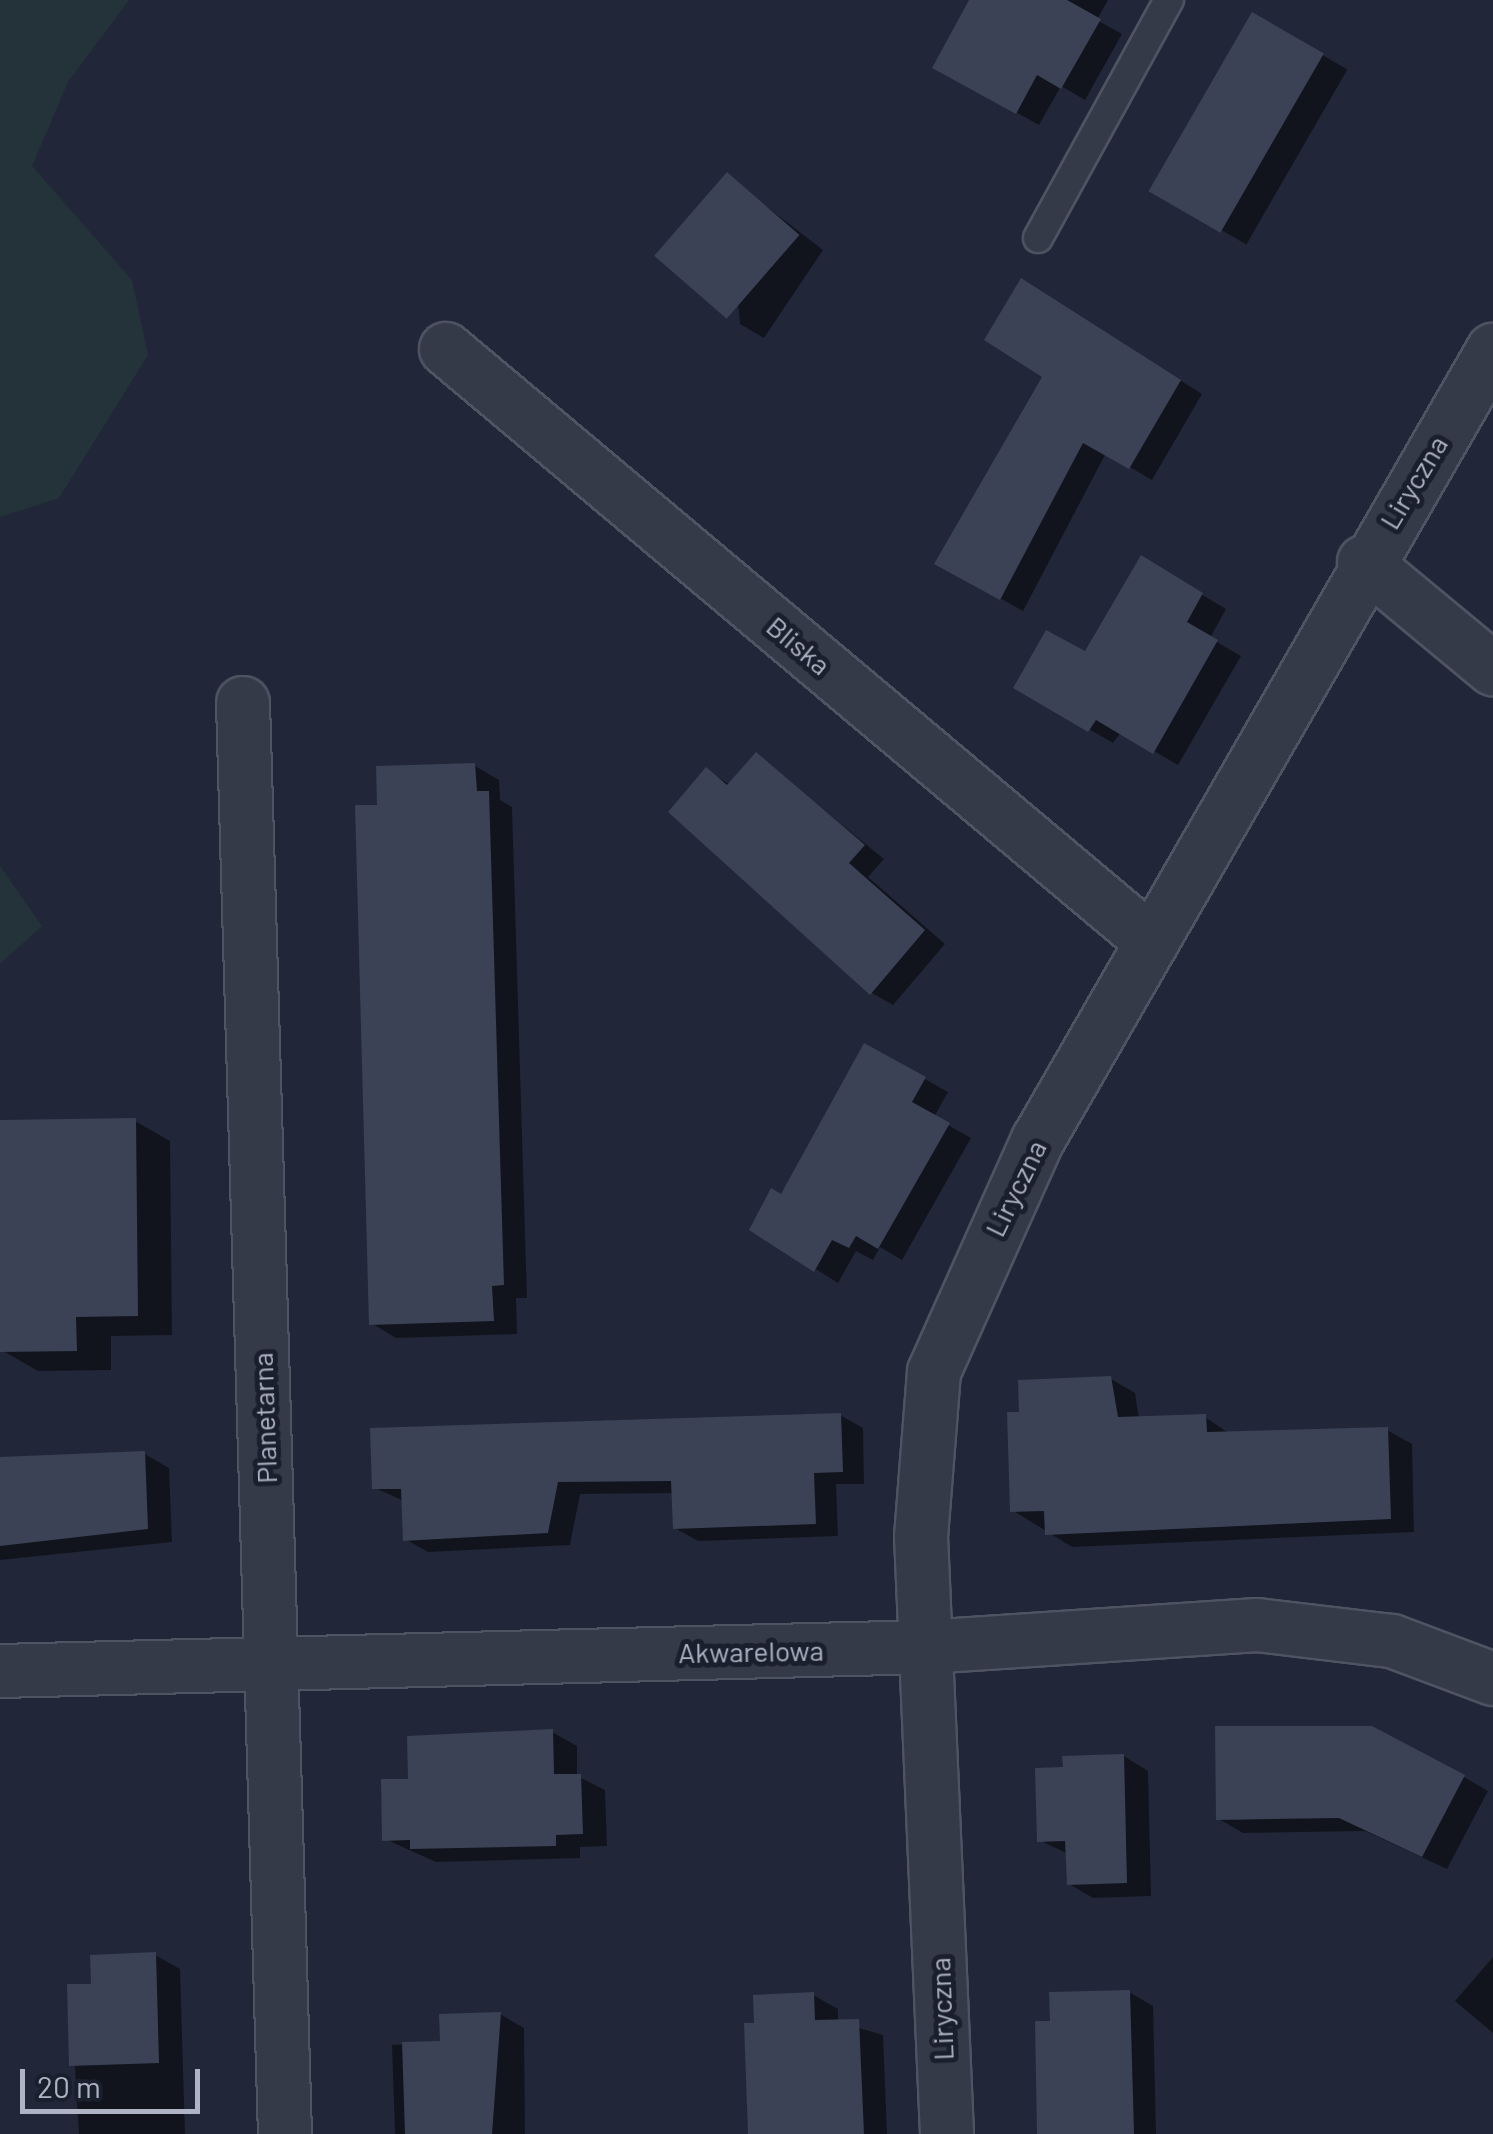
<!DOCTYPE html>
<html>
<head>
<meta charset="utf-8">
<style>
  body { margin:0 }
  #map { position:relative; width:1493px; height:2134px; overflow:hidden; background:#212738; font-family:Barlow,sans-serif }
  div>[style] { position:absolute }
  .green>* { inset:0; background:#233339 }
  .shadow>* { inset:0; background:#0007; transform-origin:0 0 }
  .building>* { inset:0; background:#3b4256; transform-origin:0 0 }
  .roads { filter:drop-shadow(2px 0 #4f5463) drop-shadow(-2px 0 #4f5463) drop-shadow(0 2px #4f5463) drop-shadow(0 -2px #4f5463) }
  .lane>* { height:28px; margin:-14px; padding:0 14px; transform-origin:14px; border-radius:14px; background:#353a48 }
  .street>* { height:52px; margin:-26px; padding:0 26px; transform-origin:26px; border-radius:26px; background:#353a48 }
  span { translate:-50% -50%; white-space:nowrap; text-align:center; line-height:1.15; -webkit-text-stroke:10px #1a1f2d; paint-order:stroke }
  .street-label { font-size:28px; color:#afb4c5 }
  .scale { position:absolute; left:20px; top:2069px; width:180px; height:45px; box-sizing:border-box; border:5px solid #afb4c5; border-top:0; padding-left:12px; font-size:30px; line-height:35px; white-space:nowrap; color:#afb4c5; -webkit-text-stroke:8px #1a1f2d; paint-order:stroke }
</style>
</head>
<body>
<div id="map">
  <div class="green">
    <i style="clip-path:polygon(0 0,129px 0,68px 82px,32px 166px,132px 280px,148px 355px,59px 498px,0 517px)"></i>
    <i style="clip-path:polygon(0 866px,42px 926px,0 964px)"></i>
  </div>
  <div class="shadow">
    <i style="clip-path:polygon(972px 0,1108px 0,1097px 20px,1122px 34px,1085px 100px,1061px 86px,1039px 125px,935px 67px)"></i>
    <i style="left:1253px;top:15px;width:109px;height:202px;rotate:30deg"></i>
    <i style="clip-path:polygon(727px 176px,823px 250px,764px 338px,740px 324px)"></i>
    <i style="clip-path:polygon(1044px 294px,1202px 394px,1152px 480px,1106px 453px,1023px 611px,937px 563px,1046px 376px)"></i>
    <i style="clip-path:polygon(1142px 559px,1226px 609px,1210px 638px,1241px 656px,1178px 765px,1121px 732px,1113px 743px,1016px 687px,1086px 655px)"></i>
    <i style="clip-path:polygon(756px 755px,884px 859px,868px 877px,945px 944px,893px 1005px,872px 993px,707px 770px,730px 785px)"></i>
    <i style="clip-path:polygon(475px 766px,499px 780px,500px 800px,512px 807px,527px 1298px,516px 1298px,517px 1334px,396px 1338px,371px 1323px,379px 807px)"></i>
    <i style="clip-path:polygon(925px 1079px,948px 1092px,934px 1117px,971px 1138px,902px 1260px,880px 1247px,873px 1260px,856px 1251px,838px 1283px,752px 1229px)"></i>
    <i style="clip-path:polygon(135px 1121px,170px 1141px,172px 1335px,111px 1336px,111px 1370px,38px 1371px,3px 1351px,0 1122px)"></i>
    <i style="clip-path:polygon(1111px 1379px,1135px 1393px,1139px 1419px,1205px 1417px,1230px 1434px,1387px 1430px,1412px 1444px,1414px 1532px,1072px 1547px,1012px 1510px,1022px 1414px)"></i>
    <i style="clip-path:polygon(840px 1415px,863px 1428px,864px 1484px,836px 1484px,838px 1536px,698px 1541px,675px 1528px,674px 1493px,580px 1494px,570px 1545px,428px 1552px,405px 1539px,404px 1501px,375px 1488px)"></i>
    <i style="clip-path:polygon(145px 1454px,169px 1468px,172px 1542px,0 1560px,0 1459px)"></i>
    <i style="clip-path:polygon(552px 1732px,577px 1746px,577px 1776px,605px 1790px,607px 1846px,580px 1847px,580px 1858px,436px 1862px,385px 1839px,410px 1781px)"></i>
    <i style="clip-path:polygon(1124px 1756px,1148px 1771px,1151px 1896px,1093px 1898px,1069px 1884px,1068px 1854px,1039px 1840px,1065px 1770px)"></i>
    <i style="clip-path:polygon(1464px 1777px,1488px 1791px,1447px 1869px,1365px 1831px,1243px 1833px,1219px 1819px)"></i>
    <i style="clip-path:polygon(155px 1955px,180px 1969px,185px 2134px,79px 2134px,70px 1986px,94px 1986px)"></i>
    <i style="clip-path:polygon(1493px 1957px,1493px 2033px,1455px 2001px)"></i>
    <i style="clip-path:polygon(1129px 1992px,1153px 2006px,1156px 2134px,1041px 2134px,1053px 2023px)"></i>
    <i style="clip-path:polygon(813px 1995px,838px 2009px,838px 2022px,883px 2035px,887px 2134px,750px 2134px,757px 2025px)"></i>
    <i style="clip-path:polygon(500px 2014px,524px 2028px,525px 2134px,395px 2134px,392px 2045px,443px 2043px)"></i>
  </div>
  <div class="building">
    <i style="clip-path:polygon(969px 0,1067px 0,1101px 19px,1061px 89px,1037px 75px,1016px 114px,932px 68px)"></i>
    <i style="left:1252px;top:12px;width:83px;height:207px;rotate:30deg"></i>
    <i style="left:727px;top:172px;width:96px;height:111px;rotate:41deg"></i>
    <i style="clip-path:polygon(1021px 278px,1181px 380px,1129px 469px,1083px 443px,1000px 600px,934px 564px,1042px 377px,984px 340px)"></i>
    <i style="clip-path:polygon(1141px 555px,1203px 593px,1187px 622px,1218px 640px,1153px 754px,1096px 720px,1088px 732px,1013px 688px,1046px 630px,1085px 651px)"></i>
    <i style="clip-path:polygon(756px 752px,865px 845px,849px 863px,925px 930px,870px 995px,668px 812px,706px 767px,727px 785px)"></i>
    <i style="clip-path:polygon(475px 763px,477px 791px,489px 791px,504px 1285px,492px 1286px,494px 1321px,369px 1325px,355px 805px,377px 805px,376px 766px)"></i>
    <i style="clip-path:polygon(864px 1043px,926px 1077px,912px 1102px,950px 1123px,878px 1249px,856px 1236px,849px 1248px,832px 1240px,814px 1272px,749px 1230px,771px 1188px,781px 1194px)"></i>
    <i style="clip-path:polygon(136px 1118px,138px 1316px,76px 1317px,77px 1351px,0 1352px,0 1120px)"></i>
    <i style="clip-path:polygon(1111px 1376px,1118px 1417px,1206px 1414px,1207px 1432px,1388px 1427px,1391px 1519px,1045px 1535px,1044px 1511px,1010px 1512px,1007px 1412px,1019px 1412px,1018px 1380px)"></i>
    <i style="clip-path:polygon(841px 1413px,843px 1472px,814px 1473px,816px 1524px,673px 1529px,671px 1481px,558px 1482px,548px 1533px,403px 1541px,401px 1489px,372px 1489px,370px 1428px)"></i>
    <i style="clip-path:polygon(145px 1451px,148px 1529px,0 1546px,0 1457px)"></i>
    <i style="clip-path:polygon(1215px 1726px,1372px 1726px,1465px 1775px,1422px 1857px,1339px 1818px,1216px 1820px)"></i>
    <i style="clip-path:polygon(553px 1729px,554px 1774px,581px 1774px,583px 1834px,556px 1835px,556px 1846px,410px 1849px,410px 1840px,382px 1841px,381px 1779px,408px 1779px,407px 1736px)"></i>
    <i style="clip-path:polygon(1124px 1754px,1127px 1883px,1067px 1885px,1065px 1841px,1037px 1842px,1035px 1768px,1063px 1767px,1062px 1756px)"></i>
    <i style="clip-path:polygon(156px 1952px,159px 2063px,69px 2066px,67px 1984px,91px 1984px,90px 1955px)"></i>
    <i style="clip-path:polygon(1130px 1990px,1134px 2134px,1037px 2134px,1035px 2021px,1050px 2021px,1049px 1992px)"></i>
    <i style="clip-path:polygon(814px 1992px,815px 2020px,859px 2019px,864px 2134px,748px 2134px,744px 2023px,754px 2023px,753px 1995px)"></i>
    <i style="clip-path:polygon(501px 2012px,492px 2134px,405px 2134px,402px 2042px,440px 2041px,439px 2014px)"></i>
  </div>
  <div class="roads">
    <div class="lane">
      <i style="left:1038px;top:238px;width:272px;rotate:-61.2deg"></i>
    </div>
    <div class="street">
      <i style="left:446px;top:349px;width:922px;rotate:40.03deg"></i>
      <i style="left:1364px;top:562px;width:168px;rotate:39.7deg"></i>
      <i style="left:243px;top:703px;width:1432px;rotate:88.32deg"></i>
      <i style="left:0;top:1671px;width:926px;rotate:-1.48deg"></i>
      <i style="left:926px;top:1647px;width:332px;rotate:-3.8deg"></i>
      <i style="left:1257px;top:1625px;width:136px;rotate:6.8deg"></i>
      <i style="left:1392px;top:1641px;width:108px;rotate:20.6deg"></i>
      <i style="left:947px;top:2134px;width:598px;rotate:-92.49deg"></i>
      <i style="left:921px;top:1537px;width:166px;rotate:-85.5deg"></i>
      <i style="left:934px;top:1372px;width:254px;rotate:-65.9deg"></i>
      <i style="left:1038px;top:1140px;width:912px;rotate:-60.06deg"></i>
    </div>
  </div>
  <div class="street-label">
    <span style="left:1413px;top:482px;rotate:-59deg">Liryczna</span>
    <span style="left:799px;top:645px;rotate:40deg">Bliska</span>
    <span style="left:1015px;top:1188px;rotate:-64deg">Liryczna</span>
    <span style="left:264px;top:1418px;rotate:-92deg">Planetarna</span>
    <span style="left:751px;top:1651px;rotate:-1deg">Akwarelowa</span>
    <span style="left:941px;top:2009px;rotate:-92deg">Liryczna</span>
  </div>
  <div class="scale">20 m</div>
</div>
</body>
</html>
